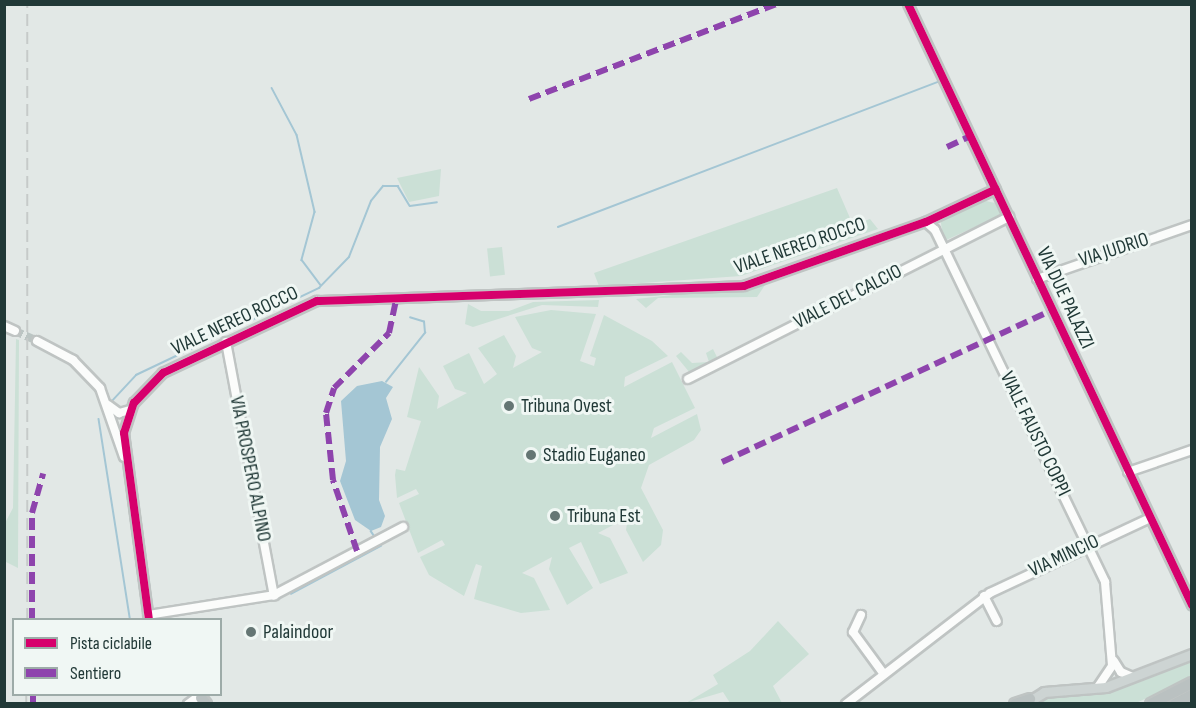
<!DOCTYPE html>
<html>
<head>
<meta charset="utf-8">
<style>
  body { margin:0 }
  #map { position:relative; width:1196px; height:708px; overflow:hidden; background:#e2e8e6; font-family:"Sofia Sans Condensed",sans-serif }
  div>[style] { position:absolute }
  .green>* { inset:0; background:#cbe0d6; transform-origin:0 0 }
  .water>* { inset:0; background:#a4c6d4 }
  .stream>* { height:1.5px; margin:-0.75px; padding:0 0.75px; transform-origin:0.75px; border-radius:0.75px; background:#a4c6d4 }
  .minor-tunnel>* { height:8px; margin-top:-4px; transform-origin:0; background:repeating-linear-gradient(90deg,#bbc5c3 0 8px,transparent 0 12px) }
  .roads { filter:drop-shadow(2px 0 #bfc4c3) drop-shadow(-2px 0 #bfc4c3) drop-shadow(0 2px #bfc4c3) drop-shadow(0 -2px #bfc4c3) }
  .minor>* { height:8px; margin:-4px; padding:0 4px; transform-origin:4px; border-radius:4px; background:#fbfcfb }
  .major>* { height:9px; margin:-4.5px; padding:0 4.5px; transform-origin:4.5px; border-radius:4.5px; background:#cdd4d3 }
  .highway>* { height:10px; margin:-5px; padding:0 5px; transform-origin:5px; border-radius:5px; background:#bac1c1 }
  .rail>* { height:1.5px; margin-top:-0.75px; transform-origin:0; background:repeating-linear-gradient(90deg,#c6cac9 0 12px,transparent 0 18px) }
  .quiet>* { height:6px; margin-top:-3px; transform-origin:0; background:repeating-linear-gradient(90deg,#8e44ad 0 12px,transparent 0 18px) }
  .cycleway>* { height:8px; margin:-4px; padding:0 4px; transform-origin:4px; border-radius:4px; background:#d6006c }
  .dots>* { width:16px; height:16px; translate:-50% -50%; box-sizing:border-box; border:3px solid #f0f7f4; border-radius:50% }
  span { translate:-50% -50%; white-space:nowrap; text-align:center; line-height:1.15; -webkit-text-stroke:6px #f0f7f4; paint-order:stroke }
  .street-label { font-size:20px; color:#213937 }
  .poi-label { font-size:20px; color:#213937 }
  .left { translate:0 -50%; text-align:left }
  .frame { position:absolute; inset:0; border:6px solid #213937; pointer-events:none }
  .legend { position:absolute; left:12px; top:618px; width:210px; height:78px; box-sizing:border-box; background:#f0f7f4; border:2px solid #9daba8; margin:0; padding:8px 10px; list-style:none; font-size:18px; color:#213937 }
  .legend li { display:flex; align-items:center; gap:12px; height:30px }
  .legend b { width:30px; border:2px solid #9daba8 }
</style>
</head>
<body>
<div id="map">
  <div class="green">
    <i style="clip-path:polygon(441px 169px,439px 196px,409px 202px,397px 178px)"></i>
    <i style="clip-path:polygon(837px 188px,853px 225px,870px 219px,878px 229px,741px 276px,599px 286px,594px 273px)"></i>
    <i style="clip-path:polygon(986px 201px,995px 203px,1001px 215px,944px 241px,940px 218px)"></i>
    <i style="left:502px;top:247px;width:28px;height:15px;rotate:84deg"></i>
    <i style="clip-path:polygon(765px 285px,757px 297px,658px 298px,646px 308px,636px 299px)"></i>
    <i style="clip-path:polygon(599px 300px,598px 307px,542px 305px,473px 327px,465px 324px,468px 304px,481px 311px,509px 311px,533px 302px)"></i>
    <i style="clip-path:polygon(551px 310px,596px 314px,580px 361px,594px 366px,596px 358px,590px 356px,604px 315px,652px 341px,668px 356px,625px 377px,624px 387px,672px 362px,695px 408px,654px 428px,651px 438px,697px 414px,701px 430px,694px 440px,649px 465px,641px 488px,663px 530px,661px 545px,643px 562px,626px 530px,628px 517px,598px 533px,610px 538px,628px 573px,600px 584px,581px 542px,569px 548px,593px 588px,567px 605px,549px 569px,552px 557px,522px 573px,534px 578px,550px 610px,521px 613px,474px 599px,482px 566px,476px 564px,464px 596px,429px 575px,420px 557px,445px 545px,442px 540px,418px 553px,399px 503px,419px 494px,416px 489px,397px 498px,395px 475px,396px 469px,405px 471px,421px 421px,407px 417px,419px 367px,439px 396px,437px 409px,467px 393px,455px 389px,443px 366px,469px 353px,484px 384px,497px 374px,478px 348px,504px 335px,516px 356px,513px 368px,542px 352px,532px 348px,515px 317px)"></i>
    <i style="clip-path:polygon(16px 339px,19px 340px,18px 568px,4px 561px,5px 523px,13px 508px)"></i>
    <i style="clip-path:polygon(713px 349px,718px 359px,690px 373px,676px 356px,681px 352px,692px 363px,709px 362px,706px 353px)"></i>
    <i style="clip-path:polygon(778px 621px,809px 654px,773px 686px,782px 703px,730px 703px,723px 692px,686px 703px,718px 684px,713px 675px,750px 651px)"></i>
    <i style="clip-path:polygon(1191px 658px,1191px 678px,1136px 703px,1031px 704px,1044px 696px,1110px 690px)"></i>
  </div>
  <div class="water">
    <i style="clip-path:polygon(382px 381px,393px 387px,386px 398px,392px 419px,380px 447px,379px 500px,385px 516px,381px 527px,371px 531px,355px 520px,340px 481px,346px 461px,341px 401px,357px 386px)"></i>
  </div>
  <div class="stream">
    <i style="left:272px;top:88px;width:53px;rotate:62deg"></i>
    <i style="left:297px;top:135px;width:79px;rotate:76.8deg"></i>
    <i style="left:315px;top:212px;width:50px;rotate:105.2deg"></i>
    <i style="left:302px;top:260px;width:31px;rotate:53deg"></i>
    <i style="left:558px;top:227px;width:407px;rotate:-20.9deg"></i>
    <i style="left:386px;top:382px;width:63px;rotate:-51.5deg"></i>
    <i style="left:425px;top:333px;width:11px;rotate:-95deg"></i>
    <i style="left:424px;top:322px;width:14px;rotate:-163deg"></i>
    <i style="left:113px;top:400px;width:34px;rotate:-47deg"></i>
    <i style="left:136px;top:375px;width:203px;rotate:-25.4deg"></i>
    <i style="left:319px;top:288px;width:43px;rotate:-45.9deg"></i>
    <i style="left:349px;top:257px;width:60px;rotate:-68.6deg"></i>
    <i style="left:371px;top:201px;width:19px;rotate:-51deg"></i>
    <i style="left:383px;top:186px;width:15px"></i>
    <i style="left:398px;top:186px;width:23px;rotate:59deg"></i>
    <i style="left:410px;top:206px;width:27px;rotate:-8deg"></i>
    <i style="left:99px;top:419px;width:201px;rotate:81.1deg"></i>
    <i style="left:371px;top:531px;width:7px;rotate:56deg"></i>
    <i style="left:291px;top:594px;width:102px;rotate:-28.1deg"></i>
  </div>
  <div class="minor-tunnel">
    <i style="left:15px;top:331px;width:24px;rotate:24deg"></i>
  </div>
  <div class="roads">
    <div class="minor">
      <i style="left:908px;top:4px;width:665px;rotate:64.71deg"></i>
      <i style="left:926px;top:222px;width:12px;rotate:42deg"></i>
      <i style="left:935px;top:230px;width:391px;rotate:64.2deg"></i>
      <i style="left:1105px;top:582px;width:84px;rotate:85.2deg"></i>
      <i style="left:1112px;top:666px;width:25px;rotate:124deg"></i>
      <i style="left:1037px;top:279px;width:164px;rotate:-19.2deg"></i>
      <i style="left:4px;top:326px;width:12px;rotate:24deg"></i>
      <i style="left:37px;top:341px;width:41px;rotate:27.8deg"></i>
      <i style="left:73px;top:360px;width:39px;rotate:46deg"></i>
      <i style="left:100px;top:388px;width:73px;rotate:70.8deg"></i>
      <i style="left:226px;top:342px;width:258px;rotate:79.3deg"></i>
      <i style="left:688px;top:379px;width:360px;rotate:-26.8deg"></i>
      <i style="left:108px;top:405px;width:14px;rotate:36deg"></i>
      <i style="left:119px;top:413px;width:11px;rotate:-15deg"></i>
      <i style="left:1128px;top:472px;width:68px;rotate:-19deg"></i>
      <i style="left:984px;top:596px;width:28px;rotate:63deg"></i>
      <i style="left:148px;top:615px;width:128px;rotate:-9deg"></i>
      <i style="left:274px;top:595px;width:146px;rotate:-27.8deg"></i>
      <i style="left:861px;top:615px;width:19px;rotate:115deg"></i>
      <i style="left:853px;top:632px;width:51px;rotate:53.8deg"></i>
      <i style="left:149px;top:620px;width:189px;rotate:-97.6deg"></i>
      <i style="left:124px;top:433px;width:32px;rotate:-72deg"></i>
      <i style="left:134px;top:403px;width:42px;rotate:-46deg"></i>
      <i style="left:163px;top:373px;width:170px;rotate:-25.1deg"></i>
      <i style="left:317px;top:301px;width:427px;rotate:-2deg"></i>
      <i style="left:744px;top:286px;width:193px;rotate:-19.4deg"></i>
      <i style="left:926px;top:222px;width:77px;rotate:-25.2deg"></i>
      <i style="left:1114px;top:661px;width:13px;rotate:58deg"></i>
      <i style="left:1121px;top:672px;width:13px;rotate:23deg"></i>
      <i style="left:188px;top:704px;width:14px;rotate:-36deg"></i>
      <i style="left:846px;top:704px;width:182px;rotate:-37.6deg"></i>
      <i style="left:990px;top:593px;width:172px;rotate:-25.1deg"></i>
    </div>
    <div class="major">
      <i style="left:1025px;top:704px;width:22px;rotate:-32deg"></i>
      <i style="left:1044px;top:692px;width:62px;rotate:-4.6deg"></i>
      <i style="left:1106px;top:687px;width:92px;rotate:-21deg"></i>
    </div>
    <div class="highway">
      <i style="left:201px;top:698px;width:8px;rotate:50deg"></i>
      <i style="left:1015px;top:704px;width:16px;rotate:-18deg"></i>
      <i style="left:1151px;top:704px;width:46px;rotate:-27.1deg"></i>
      <i style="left:1175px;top:704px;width:19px;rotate:-28deg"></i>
    </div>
  </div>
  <div class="rail">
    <i style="left:27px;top:620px;width:616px;rotate:-90deg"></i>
    <i style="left:26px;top:704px;width:10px;rotate:-90deg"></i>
  </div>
  <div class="quiet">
    <i style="left:529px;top:99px;width:266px;rotate:-21deg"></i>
    <i style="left:947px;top:147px;width:26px;rotate:-25deg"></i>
    <i style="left:722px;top:462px;width:363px;rotate:-24.7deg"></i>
    <i style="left:357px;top:551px;width:75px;rotate:-108.7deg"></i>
    <i style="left:333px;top:480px;width:67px;rotate:-96deg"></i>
    <i style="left:326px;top:413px;width:26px;rotate:-72deg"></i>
    <i style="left:334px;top:388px;width:78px;rotate:-45deg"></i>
    <i style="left:389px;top:333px;width:35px;rotate:-78deg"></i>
    <i style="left:32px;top:620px;width:107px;rotate:-90deg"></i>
    <i style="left:32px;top:513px;width:41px;rotate:-74.2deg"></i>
    <i style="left:33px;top:694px;width:10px;rotate:90deg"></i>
  </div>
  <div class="cycleway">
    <i style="left:908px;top:4px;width:665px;rotate:64.71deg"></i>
    <i style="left:149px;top:620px;width:189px;rotate:-97.6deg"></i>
    <i style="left:124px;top:433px;width:32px;rotate:-72deg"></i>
    <i style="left:134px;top:403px;width:42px;rotate:-46deg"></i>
    <i style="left:163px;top:373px;width:170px;rotate:-25.1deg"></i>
    <i style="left:317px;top:301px;width:427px;rotate:-2deg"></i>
    <i style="left:744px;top:286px;width:193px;rotate:-19.4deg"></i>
    <i style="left:926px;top:222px;width:77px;rotate:-25.2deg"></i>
  </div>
  <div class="dots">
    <i style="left:509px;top:406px;background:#657674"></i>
    <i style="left:531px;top:455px;background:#657674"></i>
    <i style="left:555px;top:516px;background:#657674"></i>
    <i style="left:251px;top:632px;background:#657674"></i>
  </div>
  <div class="street-label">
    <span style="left:800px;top:246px;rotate:-19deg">VIALE NEREO ROCCO</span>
    <span style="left:1114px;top:250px;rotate:-18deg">VIA JUDRIO</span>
    <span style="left:848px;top:297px;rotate:-27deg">VIALE DEL CALCIO</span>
    <span style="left:1065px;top:298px;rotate:65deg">VIA DUE PALAZZI</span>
    <span style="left:235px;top:321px;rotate:-25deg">VIALE NEREO ROCCO</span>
    <span style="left:1035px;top:434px;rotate:64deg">VIALE FAUSTO COPPI</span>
    <span style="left:250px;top:469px;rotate:79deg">VIA PROSPERO ALPINO</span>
    <span style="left:1064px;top:556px;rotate:-25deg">VIA MINCIO</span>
  </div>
  <div class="poi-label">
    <span class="left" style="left:521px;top:406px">Tribuna Ovest</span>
    <span class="left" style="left:543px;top:455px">Stadio Euganeo</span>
    <span class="left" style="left:567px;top:516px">Tribuna Est</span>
    <span class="left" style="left:263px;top:632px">Palaindoor</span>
  </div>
  <div class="frame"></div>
  <ul class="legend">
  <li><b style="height:8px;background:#d6006c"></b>Pista ciclabile</li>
  <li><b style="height:8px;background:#8e44ad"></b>Sentiero</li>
  </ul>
</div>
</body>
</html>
